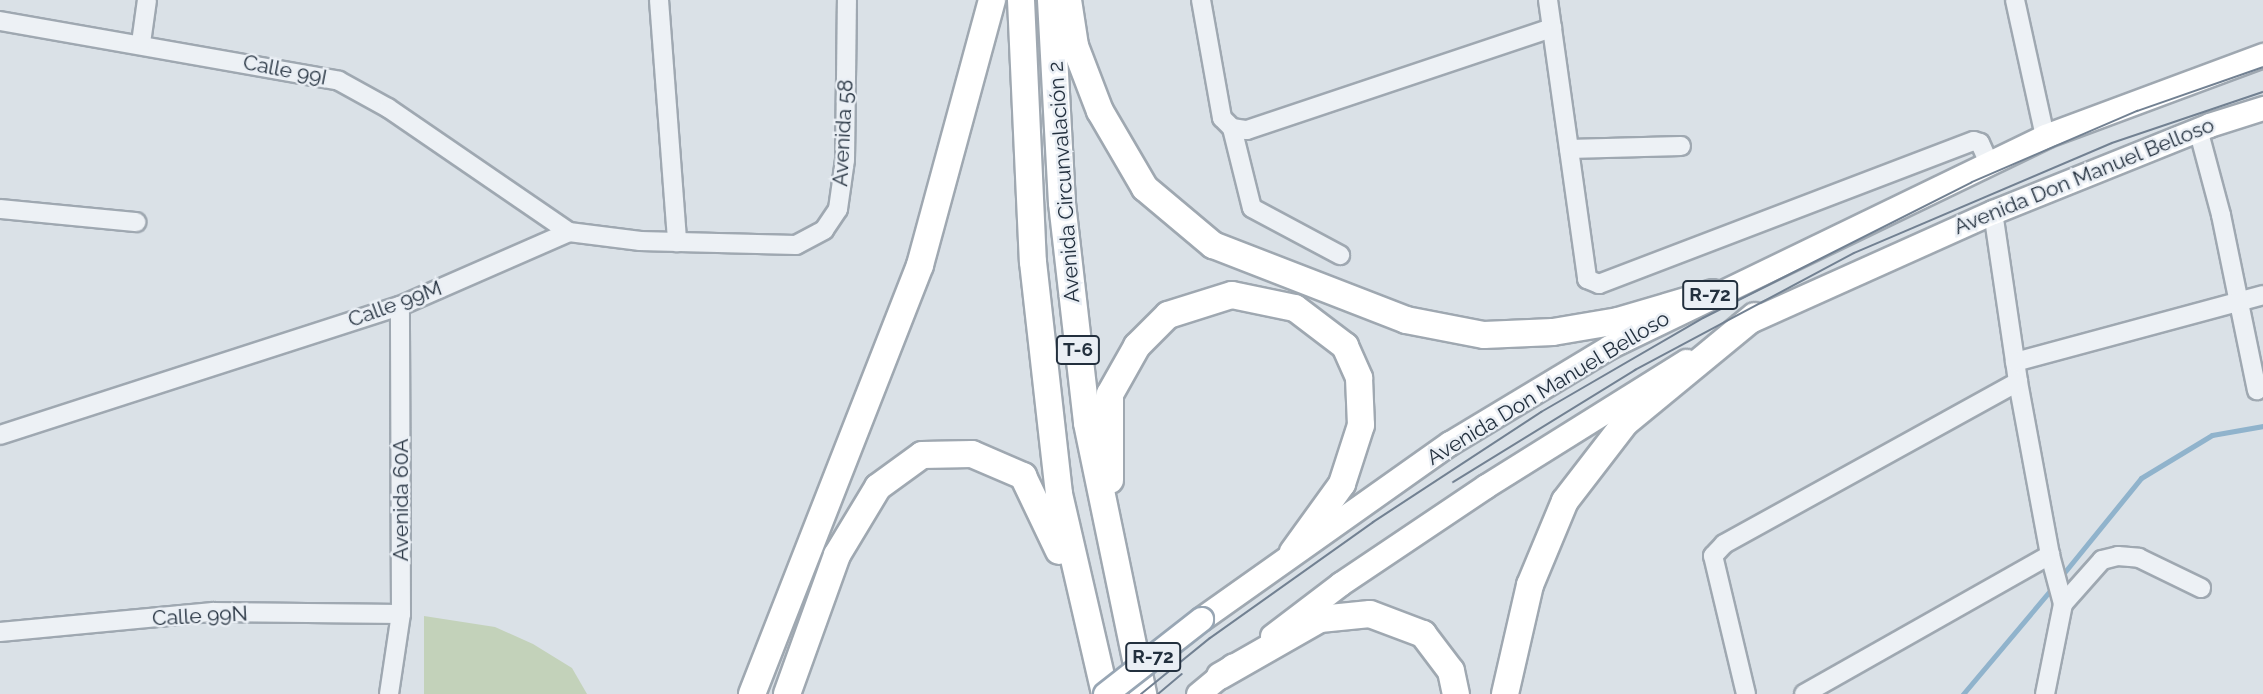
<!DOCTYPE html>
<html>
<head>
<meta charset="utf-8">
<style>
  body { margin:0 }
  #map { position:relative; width:2263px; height:694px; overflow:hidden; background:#dae1e7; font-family:Raleway,sans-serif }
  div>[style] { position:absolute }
  .green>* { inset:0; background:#c3d2ba }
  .stream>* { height:5px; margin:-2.5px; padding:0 2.5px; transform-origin:2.5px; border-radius:2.5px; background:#90b3cc }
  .roads { filter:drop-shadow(2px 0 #9fa8b1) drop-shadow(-2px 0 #9fa8b1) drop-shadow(0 2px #9fa8b1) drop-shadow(0 -2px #9fa8b1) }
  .minor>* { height:18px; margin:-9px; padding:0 9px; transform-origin:9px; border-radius:9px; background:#edf1f5 }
  .major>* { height:23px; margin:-11.5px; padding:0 11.5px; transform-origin:11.5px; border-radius:11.5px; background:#fff }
  .highway>* { height:26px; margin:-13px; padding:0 13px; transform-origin:13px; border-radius:13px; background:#fff }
  .tram>* { height:2px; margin:-1px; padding:0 1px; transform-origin:1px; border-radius:1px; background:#728192 }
  .bridges { filter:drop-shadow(2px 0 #98a6b4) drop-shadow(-2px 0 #98a6b4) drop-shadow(0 2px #98a6b4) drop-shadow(0 -2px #98a6b4) }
  .major-bridge>* { height:23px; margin:-11.5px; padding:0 11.5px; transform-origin:11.5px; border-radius:11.5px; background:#fff }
  span { translate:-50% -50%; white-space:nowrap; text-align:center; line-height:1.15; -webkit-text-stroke:5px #eaeff5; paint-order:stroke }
  .shield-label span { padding:2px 5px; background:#eaeff5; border:2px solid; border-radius:5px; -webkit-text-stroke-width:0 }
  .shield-label { font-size:19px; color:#23303e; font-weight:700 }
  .street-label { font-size:21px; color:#23303e }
</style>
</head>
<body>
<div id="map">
  <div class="green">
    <i style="clip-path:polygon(424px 616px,495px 627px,533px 644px,572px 668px,587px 694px,424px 694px)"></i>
  </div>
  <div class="stream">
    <i style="left:2059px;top:579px;width:130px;rotate:-50.9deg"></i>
    <i style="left:2141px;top:478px;width:83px;rotate:-31.2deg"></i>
    <i style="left:2212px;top:435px;width:52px;rotate:-10deg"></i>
    <i style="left:1963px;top:694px;width:140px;rotate:-49.9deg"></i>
  </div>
  <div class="roads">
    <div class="minor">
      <i style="left:659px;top:0;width:243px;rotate:85.7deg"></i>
      <i style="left:1201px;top:0;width:120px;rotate:79.9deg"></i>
      <i style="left:1222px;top:118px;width:14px;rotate:45deg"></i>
      <i style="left:1232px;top:128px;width:15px;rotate:8deg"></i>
      <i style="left:1247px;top:130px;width:322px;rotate:-18.5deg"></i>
      <i style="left:1548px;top:0;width:282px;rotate:82deg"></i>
      <i style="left:1587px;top:279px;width:13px;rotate:23deg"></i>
      <i style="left:1599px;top:284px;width:401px;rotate:-20.9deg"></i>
      <i style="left:1974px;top:141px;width:6px;rotate:18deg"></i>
      <i style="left:1980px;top:143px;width:22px;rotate:66deg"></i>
      <i style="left:2015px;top:0;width:139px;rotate:77.6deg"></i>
      <i style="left:0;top:21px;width:344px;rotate:10deg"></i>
      <i style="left:339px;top:81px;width:56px;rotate:28.9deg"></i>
      <i style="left:388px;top:108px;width:219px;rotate:34.4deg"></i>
      <i style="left:141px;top:43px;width:43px;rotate:-82.1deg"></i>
      <i style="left:1232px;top:128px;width:82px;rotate:76deg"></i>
      <i style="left:1252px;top:208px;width:100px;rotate:28.1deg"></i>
      <i style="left:2198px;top:129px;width:89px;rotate:75deg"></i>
      <i style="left:2221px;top:215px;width:179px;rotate:78.4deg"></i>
      <i style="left:1569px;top:149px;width:112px;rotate:-1.5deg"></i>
      <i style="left:0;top:209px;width:137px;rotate:5.5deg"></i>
      <i style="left:1993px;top:212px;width:172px;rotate:81.6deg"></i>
      <i style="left:2018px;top:382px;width:176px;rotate:79.5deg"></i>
      <i style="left:2050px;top:555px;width:51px;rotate:75.1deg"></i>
      <i style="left:2063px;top:604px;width:92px;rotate:101.3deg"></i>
      <i style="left:2015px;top:362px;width:257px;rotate:-15.1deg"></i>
      <i style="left:0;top:435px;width:420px;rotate:-17.9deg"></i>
      <i style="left:400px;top:306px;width:184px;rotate:-23.6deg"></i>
      <i style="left:569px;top:232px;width:72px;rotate:7.2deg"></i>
      <i style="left:640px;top:241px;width:156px;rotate:1.5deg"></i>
      <i style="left:796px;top:245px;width:32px;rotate:-28deg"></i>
      <i style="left:824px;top:230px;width:25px;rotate:-56deg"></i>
      <i style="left:838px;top:209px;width:49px;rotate:-81.9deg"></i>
      <i style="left:845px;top:160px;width:160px;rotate:-89.3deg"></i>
      <i style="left:2063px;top:604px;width:59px;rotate:-48.4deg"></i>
      <i style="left:2102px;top:560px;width:16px;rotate:-14deg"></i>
      <i style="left:2118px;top:556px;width:21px;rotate:5deg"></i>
      <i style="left:2139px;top:558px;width:69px;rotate:25.8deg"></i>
      <i style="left:0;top:632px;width:214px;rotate:-5.4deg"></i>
      <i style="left:213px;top:612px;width:188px;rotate:0.6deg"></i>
      <i style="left:389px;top:694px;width:81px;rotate:-81.5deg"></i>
      <i style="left:401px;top:614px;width:308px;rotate:-90.2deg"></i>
      <i style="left:1746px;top:694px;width:142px;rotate:-103.4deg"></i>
      <i style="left:1713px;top:556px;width:16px;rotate:-47deg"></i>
      <i style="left:1724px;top:544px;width:336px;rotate:-28.9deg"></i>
      <i style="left:1804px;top:694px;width:283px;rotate:-29.5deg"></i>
    </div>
    <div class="major">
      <i style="left:1741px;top:325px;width:276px;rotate:-24.2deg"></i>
      <i style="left:1993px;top:212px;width:233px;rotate:-21.9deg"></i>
      <i style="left:2209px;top:125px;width:57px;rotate:-17.5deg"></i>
      <i style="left:1201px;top:619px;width:305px;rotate:-35.3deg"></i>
      <i style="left:1450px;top:443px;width:186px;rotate:-31.1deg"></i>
      <i style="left:1609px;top:347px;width:484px;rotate:-25.8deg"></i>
      <i style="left:2045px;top:136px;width:233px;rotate:-20.4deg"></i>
      <i style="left:1272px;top:636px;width:86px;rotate:-37.4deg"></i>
      <i style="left:1340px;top:584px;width:176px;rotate:-33.9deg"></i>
      <i style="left:1486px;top:486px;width:236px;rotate:-32deg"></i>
      <i style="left:1198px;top:694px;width:45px;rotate:-39.6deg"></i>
    </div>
    <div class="highway">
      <i style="left:1021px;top:0;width:262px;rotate:87.4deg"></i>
      <i style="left:1033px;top:262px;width:233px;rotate:83.6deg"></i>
      <i style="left:1059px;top:494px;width:205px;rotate:77deg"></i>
      <i style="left:1051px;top:0;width:203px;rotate:86.9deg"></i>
      <i style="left:1062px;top:203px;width:221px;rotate:83.5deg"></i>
      <i style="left:1087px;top:423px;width:277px;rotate:78.3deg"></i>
      <i style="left:1068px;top:0;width:47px;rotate:81.3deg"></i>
      <i style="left:1075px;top:46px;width:70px;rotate:69deg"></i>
      <i style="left:1100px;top:111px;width:89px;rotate:59.7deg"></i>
      <i style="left:1145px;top:188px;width:89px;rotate:40deg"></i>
      <i style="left:1213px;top:245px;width:207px;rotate:21.2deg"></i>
      <i style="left:1406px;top:320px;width:79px;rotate:10.9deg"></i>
      <i style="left:1484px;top:335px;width:69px;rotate:-2.5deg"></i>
      <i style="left:1553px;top:332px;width:66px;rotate:-9.6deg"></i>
      <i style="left:1618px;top:321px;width:99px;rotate:-16.4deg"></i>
      <i style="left:1110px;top:480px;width:86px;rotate:-90deg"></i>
      <i style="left:1110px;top:394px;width:55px;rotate:-60.6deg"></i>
      <i style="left:1137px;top:346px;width:44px;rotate:-45deg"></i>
      <i style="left:1168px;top:315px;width:67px;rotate:-17.4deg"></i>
      <i style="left:1232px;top:295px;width:64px;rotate:11.7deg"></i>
      <i style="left:1295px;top:308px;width:63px;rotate:37.2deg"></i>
      <i style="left:1345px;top:346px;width:35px;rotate:66deg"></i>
      <i style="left:1359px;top:378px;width:47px;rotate:87.6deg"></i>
      <i style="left:1361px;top:425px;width:62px;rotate:107.9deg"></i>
      <i style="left:1342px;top:484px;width:84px;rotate:125.8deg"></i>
      <i style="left:1220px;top:676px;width:115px;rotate:-29.7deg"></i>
      <i style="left:1320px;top:619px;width:50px;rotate:-5.7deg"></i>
      <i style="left:1370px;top:614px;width:57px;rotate:20.7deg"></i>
      <i style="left:1423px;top:634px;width:46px;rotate:52.9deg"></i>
      <i style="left:1451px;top:671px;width:24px;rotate:78deg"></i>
      <i style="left:752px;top:694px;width:461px;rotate:-68.6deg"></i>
      <i style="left:920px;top:265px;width:275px;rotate:-74.8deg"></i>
      <i style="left:787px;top:694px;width:148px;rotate:-70.2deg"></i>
      <i style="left:837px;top:555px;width:79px;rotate:-58.9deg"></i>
      <i style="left:878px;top:487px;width:54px;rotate:-36deg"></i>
      <i style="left:922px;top:455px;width:50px;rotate:-1.1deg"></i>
      <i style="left:972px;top:454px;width:56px;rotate:23.3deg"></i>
      <i style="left:1023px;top:476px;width:83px;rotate:64.4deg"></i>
      <i style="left:1505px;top:694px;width:112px;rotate:-77.1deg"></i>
      <i style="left:1530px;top:585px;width:91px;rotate:-67.4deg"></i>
      <i style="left:1565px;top:501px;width:98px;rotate:-52.4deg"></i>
      <i style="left:1625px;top:423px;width:168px;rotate:-39.5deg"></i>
    </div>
  </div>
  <div class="tram">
    <i style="left:1453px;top:482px;width:214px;rotate:-31.6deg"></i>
    <i style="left:1635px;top:370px;width:248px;rotate:-28.1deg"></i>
    <i style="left:1854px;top:253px;width:280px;rotate:-23.1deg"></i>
    <i style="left:2112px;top:143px;width:159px;rotate:-18.7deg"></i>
    <i style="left:1141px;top:694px;width:89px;rotate:-39.1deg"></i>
    <i style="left:1210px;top:638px;width:200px;rotate:-35.4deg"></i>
    <i style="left:1373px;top:522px;width:201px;rotate:-33.2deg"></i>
    <i style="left:1541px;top:412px;width:187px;rotate:-30.1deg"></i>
    <i style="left:1703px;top:318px;width:301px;rotate:-26.8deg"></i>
    <i style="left:1972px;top:182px;width:180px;rotate:-23.3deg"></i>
    <i style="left:2137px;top:111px;width:133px;rotate:-19.2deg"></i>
    <i style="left:1158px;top:694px;width:31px;rotate:-40deg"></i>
  </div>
  <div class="bridges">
    <div class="major-bridge">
      <i style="left:1105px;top:694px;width:122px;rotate:-38deg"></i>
    </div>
  </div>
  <div class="shield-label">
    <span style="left:1710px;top:295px">R-72</span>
    <span style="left:1078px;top:350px">T-6</span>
    <span style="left:1153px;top:657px">R-72</span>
  </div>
  <div class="street-label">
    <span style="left:285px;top:70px;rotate:11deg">Calle 99I</span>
    <span style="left:843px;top:133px;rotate:-87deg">Avenida 58</span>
    <span style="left:2084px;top:176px;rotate:-22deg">Avenida Don Manuel Belloso</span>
    <span style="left:1064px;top:182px;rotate:-94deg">Avenida Circunvalación 2</span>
    <span style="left:395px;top:304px;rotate:-20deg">Calle 99M</span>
    <span style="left:1548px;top:388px;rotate:-31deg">Avenida Don Manuel Belloso</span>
    <span style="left:401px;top:500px;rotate:-90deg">Avenida 60A</span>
    <span style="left:200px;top:616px;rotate:-3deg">Calle 99N</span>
  </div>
</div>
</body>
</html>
